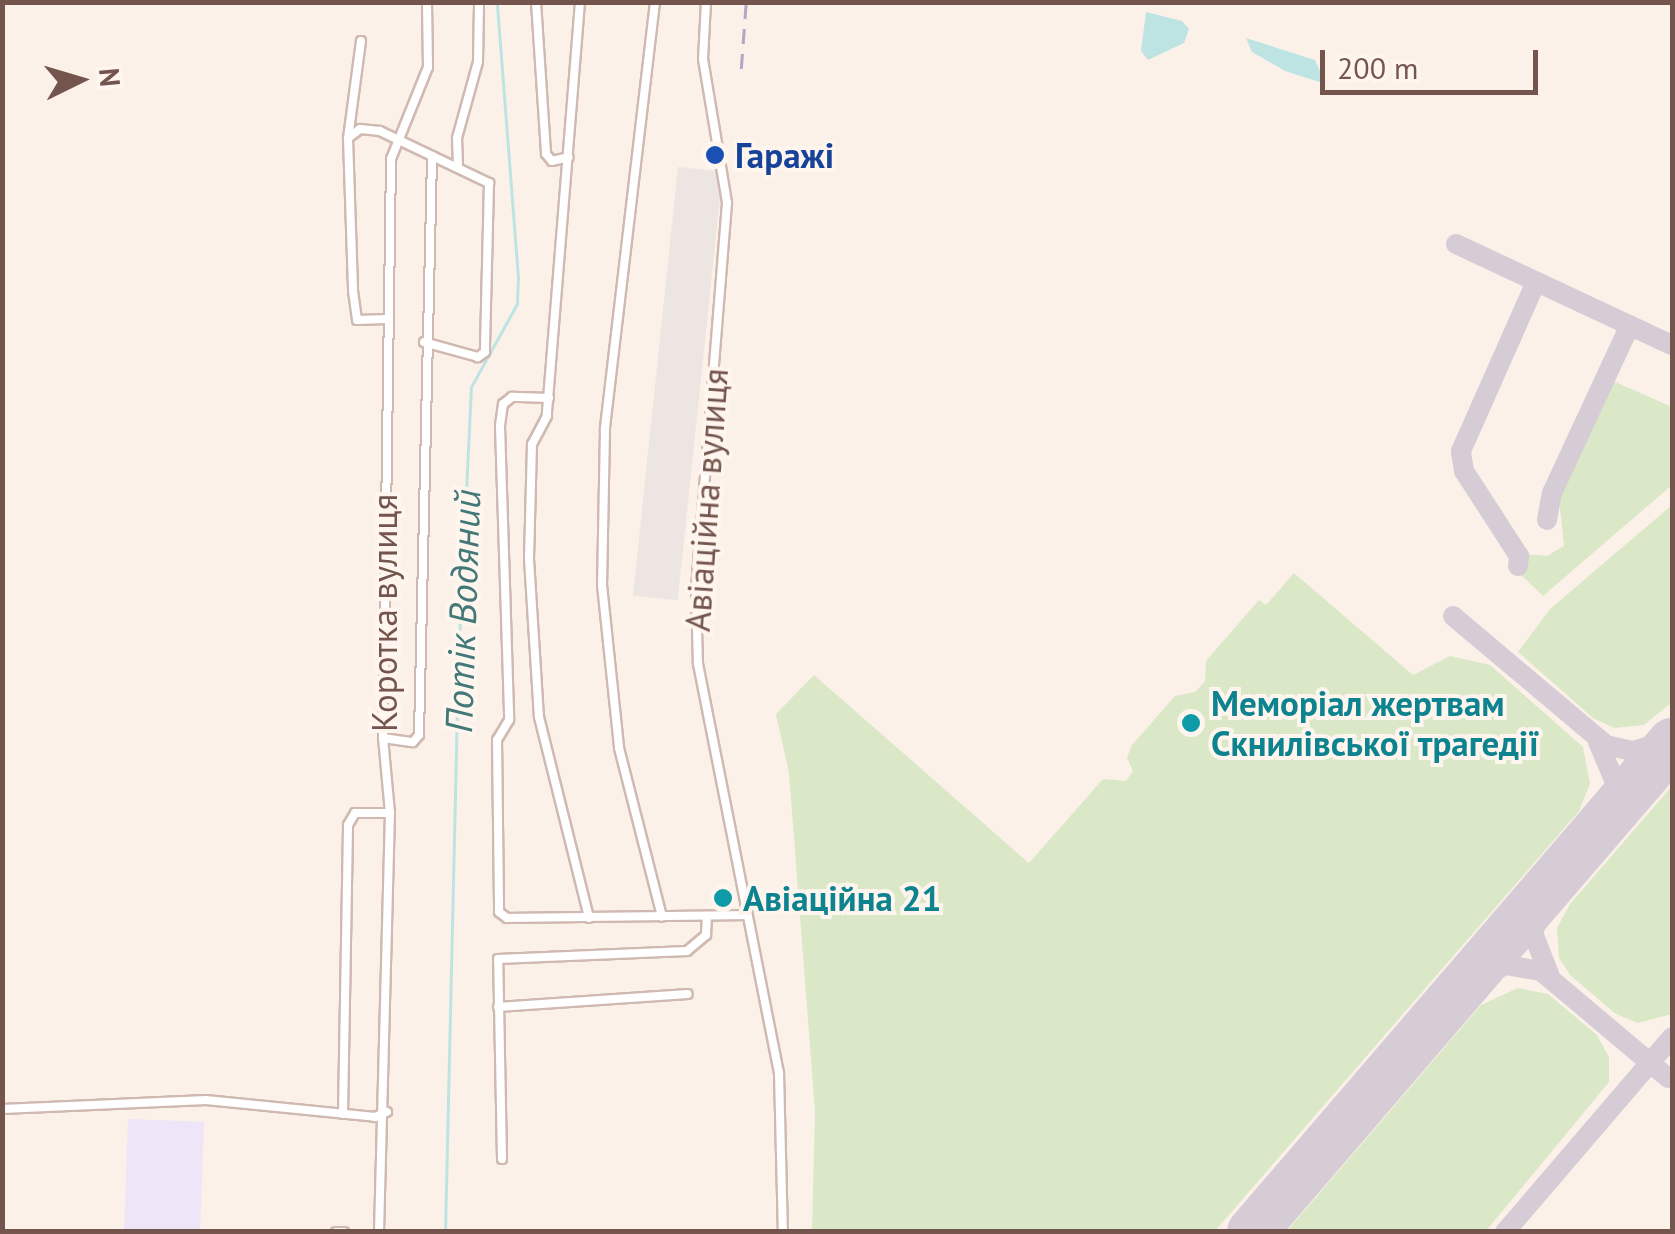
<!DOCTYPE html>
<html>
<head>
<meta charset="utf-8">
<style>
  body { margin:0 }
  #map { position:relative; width:1675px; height:1234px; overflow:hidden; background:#fbf1e8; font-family:"PT Sans",sans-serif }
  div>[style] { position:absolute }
  .industrial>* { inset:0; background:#ece5e1; transform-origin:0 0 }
  .education>* { inset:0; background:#eee5f8; transform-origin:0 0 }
  .green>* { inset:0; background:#dae8c7 }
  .water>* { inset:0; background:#bde4e3 }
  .stream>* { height:2.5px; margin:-1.25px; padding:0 1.25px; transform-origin:1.25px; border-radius:1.25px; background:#bde4e3 }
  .taxiway>* { height:20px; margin:-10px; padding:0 10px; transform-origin:10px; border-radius:10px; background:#d6ccd6 }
  .runway>* { height:50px; margin:-25px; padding:0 25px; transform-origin:25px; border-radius:25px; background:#d6ccd6 }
  .roads { filter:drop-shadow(2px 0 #cfb9b1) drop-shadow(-2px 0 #cfb9b1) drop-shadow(0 2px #cfb9b1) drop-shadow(0 -2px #cfb9b1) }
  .minor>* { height:8px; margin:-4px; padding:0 4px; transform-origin:4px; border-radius:4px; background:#fff }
  .rail>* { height:2.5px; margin-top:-1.25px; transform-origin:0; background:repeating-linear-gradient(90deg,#b2a7c5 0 15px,transparent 0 25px) }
  .dots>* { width:28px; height:28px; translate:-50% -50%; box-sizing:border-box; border:5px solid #fef5ee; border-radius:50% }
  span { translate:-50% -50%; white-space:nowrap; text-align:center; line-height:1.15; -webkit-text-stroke:8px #fef5ee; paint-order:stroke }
  .transit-label { font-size:35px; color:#164399; font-weight:700 }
  .left { translate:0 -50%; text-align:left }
  .street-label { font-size:35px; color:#74554d }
  .culture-label { font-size:35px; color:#0d838f; font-weight:700 }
  .water-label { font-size:38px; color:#427878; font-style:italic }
  .frame { position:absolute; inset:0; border:5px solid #74554d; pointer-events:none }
  .north { position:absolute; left:30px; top:30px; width:100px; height:100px; -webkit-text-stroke:8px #fef5ee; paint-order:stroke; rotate:85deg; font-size:28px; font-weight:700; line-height:40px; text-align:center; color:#74554d }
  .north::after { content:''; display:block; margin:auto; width:35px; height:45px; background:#74554d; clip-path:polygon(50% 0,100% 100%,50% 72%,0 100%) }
  .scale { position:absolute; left:1320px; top:50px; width:218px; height:45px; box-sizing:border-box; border:5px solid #74554d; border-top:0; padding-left:12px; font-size:30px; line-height:35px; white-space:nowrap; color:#74554d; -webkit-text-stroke:8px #fef5ee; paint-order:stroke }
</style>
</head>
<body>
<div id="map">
  <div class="industrial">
    <i style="left:678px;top:167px;width:45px;height:431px;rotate:6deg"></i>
  </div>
  <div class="education">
    <i style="left:128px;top:1119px;width:76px;height:112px;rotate:2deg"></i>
  </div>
  <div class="green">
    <i style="clip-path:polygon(1613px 381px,1672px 407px,1672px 485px,1543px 596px,1517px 571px,1525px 554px,1547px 556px,1564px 546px,1558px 489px)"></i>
    <i style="clip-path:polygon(1672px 505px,1672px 702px,1644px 725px,1614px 728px,1593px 718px,1518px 652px,1550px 609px)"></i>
    <i style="clip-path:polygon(1294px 573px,1413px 675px,1450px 656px,1490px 665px,1583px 747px,1590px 784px,1579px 811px,1215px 1231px,812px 1231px,815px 1112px,789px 773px,776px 714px,814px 675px,1029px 863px,1103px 779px,1126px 781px,1133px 771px,1127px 758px,1132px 745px,1175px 696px,1195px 692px,1205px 681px,1206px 661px,1259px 600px,1266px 605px)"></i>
    <i style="clip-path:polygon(1672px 786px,1672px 1014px,1638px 1023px,1616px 1014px,1571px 976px,1559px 958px,1557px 928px,1570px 904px)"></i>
    <i style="clip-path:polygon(1518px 988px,1548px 994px,1597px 1035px,1609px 1057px,1609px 1082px,1486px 1231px,1287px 1231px,1481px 1005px)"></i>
  </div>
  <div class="water">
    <i style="clip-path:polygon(1146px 12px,1182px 21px,1189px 29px,1184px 43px,1148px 60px,1141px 51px)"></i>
    <i style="clip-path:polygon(1246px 38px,1315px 60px,1326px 84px,1285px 71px,1252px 52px)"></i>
  </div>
  <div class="stream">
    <i style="left:445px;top:1232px;width:570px;rotate:-88.69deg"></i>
    <i style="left:458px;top:662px;width:275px;rotate:-87.3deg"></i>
    <i style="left:471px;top:387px;width:95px;rotate:-61deg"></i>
    <i style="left:517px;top:304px;width:26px;rotate:-88deg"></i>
    <i style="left:518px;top:278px;width:277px;rotate:-94.4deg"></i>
  </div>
  <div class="taxiway">
    <i style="left:1456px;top:244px;width:238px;rotate:25.1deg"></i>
    <i style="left:1547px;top:520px;width:27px;rotate:-80deg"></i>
    <i style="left:1552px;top:493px;width:185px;rotate:-65.1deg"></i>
    <i style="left:1518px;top:566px;width:10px;rotate:-84deg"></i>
    <i style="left:1519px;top:556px;width:101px;rotate:-122.9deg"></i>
    <i style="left:1464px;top:471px;width:20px;rotate:-99deg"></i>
    <i style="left:1461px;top:451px;width:185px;rotate:-66.1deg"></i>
    <i style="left:1453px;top:616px;width:200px;rotate:40.1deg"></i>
    <i style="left:1606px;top:745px;width:28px;rotate:13deg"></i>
    <i style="left:1633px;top:751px;width:41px;rotate:-17.1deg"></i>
    <i style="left:1598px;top:742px;width:43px;rotate:67deg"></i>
    <i style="left:1615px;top:782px;width:45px;rotate:106.8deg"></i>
    <i style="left:1549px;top:974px;width:44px;rotate:-111.3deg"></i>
    <i style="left:1533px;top:933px;width:50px;rotate:-71.2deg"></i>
    <i style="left:1467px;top:982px;width:43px;rotate:-23.6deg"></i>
    <i style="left:1506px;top:965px;width:36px;rotate:10deg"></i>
    <i style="left:1541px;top:971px;width:166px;rotate:40.1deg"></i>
    <i style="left:1505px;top:1232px;width:257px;rotate:-49.4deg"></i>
  </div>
  <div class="runway">
    <i style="left:1252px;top:1232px;width:645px;rotate:-49.34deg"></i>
  </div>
  <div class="roads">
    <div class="minor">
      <i style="left:536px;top:2px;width:152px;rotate:86.2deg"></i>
      <i style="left:546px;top:154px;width:9px;rotate:49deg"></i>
      <i style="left:552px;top:161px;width:17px;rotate:-13deg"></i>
      <i style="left:580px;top:2px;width:415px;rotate:94.6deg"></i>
      <i style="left:547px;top:416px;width:32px;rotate:118deg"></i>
      <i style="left:532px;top:444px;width:115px;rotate:91.5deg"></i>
      <i style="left:529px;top:559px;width:158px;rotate:86.4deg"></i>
      <i style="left:539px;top:717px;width:207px;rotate:76deg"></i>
      <i style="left:655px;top:2px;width:431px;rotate:96.7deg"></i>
      <i style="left:605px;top:430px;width:155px;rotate:91.1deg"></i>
      <i style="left:602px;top:585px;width:164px;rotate:84deg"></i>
      <i style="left:619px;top:748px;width:174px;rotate:75.7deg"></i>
      <i style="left:706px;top:2px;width:57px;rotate:93deg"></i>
      <i style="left:703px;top:59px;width:146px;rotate:80.5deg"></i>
      <i style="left:727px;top:203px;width:388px;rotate:94.6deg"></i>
      <i style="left:696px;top:590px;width:74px;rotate:88.5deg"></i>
      <i style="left:698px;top:664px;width:417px;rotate:78.8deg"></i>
      <i style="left:779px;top:1073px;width:159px;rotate:88.6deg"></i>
      <i style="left:361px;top:41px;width:98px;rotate:97.6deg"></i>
      <i style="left:348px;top:138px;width:153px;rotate:88.1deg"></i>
      <i style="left:353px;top:291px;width:29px;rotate:82deg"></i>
      <i style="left:357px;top:320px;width:30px;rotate:-2deg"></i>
      <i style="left:348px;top:138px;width:15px;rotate:-37deg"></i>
      <i style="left:360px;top:129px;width:20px;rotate:6deg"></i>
      <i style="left:380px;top:131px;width:121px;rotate:25.5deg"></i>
      <i style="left:489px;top:183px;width:169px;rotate:91.4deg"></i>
      <i style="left:485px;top:352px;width:9px;rotate:144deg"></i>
      <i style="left:478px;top:357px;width:56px;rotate:-164.5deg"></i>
      <i style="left:458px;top:166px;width:28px;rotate:-92deg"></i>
      <i style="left:457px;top:138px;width:79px;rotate:-74.6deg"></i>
      <i style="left:478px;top:62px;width:60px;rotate:-89deg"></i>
      <i style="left:549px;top:398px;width:37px;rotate:-178deg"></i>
      <i style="left:512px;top:397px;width:11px;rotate:142deg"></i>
      <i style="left:503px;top:404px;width:22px;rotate:98deg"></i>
      <i style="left:500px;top:426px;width:294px;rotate:88.2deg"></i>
      <i style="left:509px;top:720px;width:23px;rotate:121deg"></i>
      <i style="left:497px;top:740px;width:172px;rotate:89.3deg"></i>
      <i style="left:499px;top:912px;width:10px;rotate:37deg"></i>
      <i style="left:507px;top:918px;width:240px;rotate:-0.7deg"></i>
      <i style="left:383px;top:738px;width:30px;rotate:8deg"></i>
      <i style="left:413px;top:742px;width:9px;rotate:-49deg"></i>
      <i style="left:419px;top:735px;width:579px;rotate:-88.71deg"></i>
      <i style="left:498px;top:1007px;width:190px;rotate:-3.9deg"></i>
      <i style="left:2px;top:1109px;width:204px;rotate:-2.5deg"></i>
      <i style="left:206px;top:1100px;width:170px;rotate:5.7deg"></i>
      <i style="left:375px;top:1117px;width:13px;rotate:-23deg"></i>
      <i style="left:343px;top:1114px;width:289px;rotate:-89deg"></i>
      <i style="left:348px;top:825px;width:14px;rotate:-60deg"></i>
      <i style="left:355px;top:813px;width:35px"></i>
      <i style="left:502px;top:1159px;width:200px;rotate:-91.1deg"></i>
      <i style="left:498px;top:959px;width:189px;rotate:-2.4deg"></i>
      <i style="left:687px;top:951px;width:25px;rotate:-40deg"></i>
      <i style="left:706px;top:935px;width:18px;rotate:-87deg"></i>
      <i style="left:336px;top:1232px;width:8px"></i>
      <i style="left:379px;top:1232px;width:419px;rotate:-88.5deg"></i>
      <i style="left:390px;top:813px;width:75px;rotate:-95.3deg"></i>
      <i style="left:383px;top:738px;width:579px;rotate:-89.21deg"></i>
      <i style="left:391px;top:159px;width:99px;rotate:-68.1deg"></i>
      <i style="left:428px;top:67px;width:65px;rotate:-90.9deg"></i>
    </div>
  </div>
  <div class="rail">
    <i style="left:741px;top:69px;width:67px;rotate:-85.7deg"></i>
  </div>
  <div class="dots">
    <i style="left:715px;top:155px;background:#1a4fb4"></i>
    <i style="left:1191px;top:723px;background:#0f9aa8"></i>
    <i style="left:723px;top:898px;background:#0f9aa8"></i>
  </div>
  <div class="transit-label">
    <span class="left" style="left:735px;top:155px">Гаражі</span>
  </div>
  <div class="street-label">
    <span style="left:706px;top:500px;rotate:-86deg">Авіаційна вулиця</span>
    <span style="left:384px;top:613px;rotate:-90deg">Коротка вулиця</span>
  </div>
  <div class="culture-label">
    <span class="left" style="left:1211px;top:723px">Меморіал жертвам<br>Скнилівської трагедії</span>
    <span class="left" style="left:743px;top:898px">Авіаційна 21</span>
  </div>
  <div class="water-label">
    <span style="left:462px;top:611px;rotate:-88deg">Потік Водяний</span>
  </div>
  <div class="frame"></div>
  <div class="north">N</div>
  <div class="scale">200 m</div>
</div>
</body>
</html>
